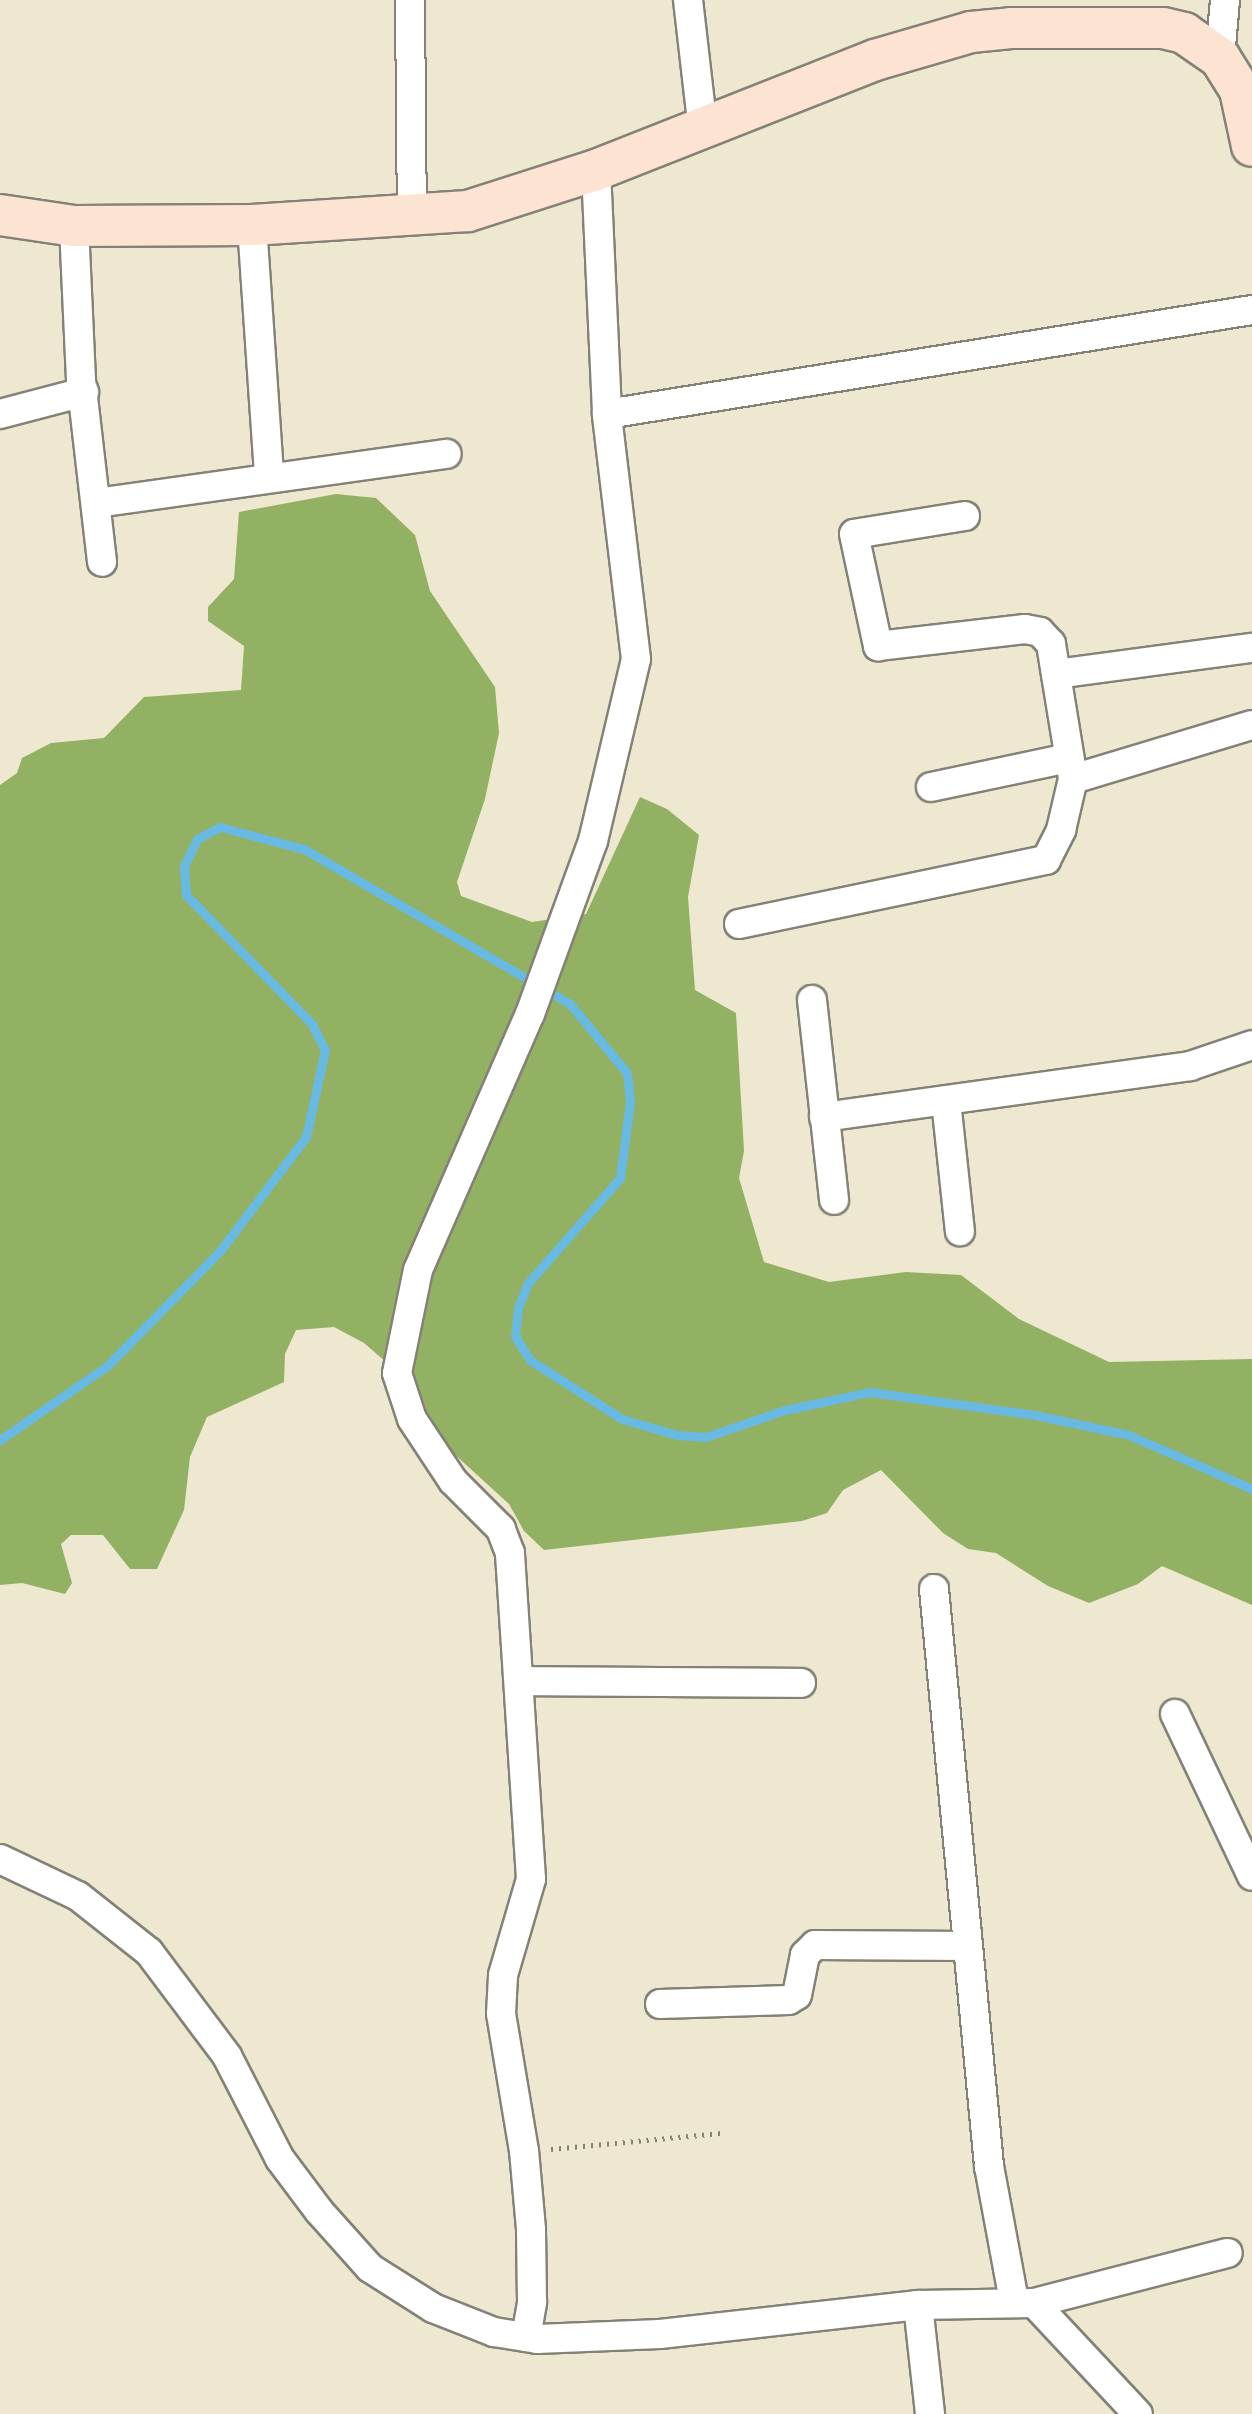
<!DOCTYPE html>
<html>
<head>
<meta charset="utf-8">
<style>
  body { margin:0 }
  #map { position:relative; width:1252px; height:2414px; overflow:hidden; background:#ede8cf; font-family:"Gochi Hand",sans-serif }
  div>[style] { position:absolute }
  .forest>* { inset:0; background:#93b163 }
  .stream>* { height:9px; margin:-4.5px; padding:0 4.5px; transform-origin:4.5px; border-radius:4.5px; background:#68bae3 }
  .path>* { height:5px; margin-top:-2.5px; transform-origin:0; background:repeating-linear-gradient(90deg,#848276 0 2px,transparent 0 8px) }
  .roads { filter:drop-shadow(2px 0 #848276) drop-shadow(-2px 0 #848276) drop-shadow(0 2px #848276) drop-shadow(0 -2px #848276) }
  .street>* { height:28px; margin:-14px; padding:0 14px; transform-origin:14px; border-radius:14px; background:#fff }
  .secondary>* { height:40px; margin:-20px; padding:0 20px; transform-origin:20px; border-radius:20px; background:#fde3d1 }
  span { translate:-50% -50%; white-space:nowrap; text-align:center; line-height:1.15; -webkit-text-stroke:8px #f6f6f2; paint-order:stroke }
</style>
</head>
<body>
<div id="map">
  <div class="forest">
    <i style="clip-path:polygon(336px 494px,376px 498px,415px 535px,430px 591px,495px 687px,499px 733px,485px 799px,457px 882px,461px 896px,532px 922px,586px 914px,640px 797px,667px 809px,699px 835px,688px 897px,695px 990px,736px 1013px,744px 1151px,739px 1178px,764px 1262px,829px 1282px,906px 1272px,961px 1275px,1019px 1319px,1109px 1362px,1252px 1359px,1252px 1605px,1162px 1566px,1138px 1584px,1089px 1603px,1048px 1586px,996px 1553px,968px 1549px,943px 1533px,881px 1470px,843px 1490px,827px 1513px,802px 1521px,544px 1550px,524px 1531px,509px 1504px,452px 1452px,406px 1379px,364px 1343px,334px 1327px,296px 1330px,285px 1354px,284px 1382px,207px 1417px,190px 1457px,184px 1510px,157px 1569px,130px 1569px,103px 1535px,71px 1535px,61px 1544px,72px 1583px,65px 1594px,22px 1583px,0 1585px,0 785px,17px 773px,22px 758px,51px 743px,104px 738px,144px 697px,241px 690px,244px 646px,208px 621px,208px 607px,234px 579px,239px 512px)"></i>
  </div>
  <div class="stream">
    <i style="left:0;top:1440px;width:130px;rotate:-34.7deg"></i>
    <i style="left:107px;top:1366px;width:161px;rotate:-45.5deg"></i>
    <i style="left:220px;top:1251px;width:143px;rotate:-53deg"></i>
    <i style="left:306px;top:1137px;width:89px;rotate:-77.7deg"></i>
    <i style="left:325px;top:1050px;width:29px;rotate:-117deg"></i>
    <i style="left:312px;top:1024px;width:180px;rotate:-134.3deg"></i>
    <i style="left:186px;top:895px;width:29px;rotate:-94deg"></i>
    <i style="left:184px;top:866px;width:30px;rotate:-64deg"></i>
    <i style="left:197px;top:839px;width:26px;rotate:-28deg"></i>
    <i style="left:220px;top:827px;width:87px;rotate:14.7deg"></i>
    <i style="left:304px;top:849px;width:308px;rotate:30.2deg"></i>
    <i style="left:570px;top:1004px;width:89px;rotate:50.4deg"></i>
    <i style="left:627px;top:1073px;width:29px;rotate:84deg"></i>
    <i style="left:630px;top:1102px;width:77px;rotate:97.5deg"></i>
    <i style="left:620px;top:1178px;width:140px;rotate:131.2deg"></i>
    <i style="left:528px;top:1283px;width:27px;rotate:112deg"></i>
    <i style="left:518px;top:1308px;width:28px;rotate:96deg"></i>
    <i style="left:515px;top:1336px;width:28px;rotate:58deg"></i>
    <i style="left:530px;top:1360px;width:109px;rotate:32.7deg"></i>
    <i style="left:622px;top:1419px;width:57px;rotate:16.2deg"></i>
    <i style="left:677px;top:1435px;width:29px;rotate:4deg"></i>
    <i style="left:706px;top:1437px;width:83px;rotate:-18.9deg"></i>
    <i style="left:785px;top:1410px;width:87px;rotate:-12deg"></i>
    <i style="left:870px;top:1392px;width:167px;rotate:7.9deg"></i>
    <i style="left:1035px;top:1415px;width:96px;rotate:12deg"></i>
    <i style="left:1129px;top:1435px;width:134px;rotate:23.7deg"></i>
  </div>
  <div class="path">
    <i style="left:551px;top:2149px;width:171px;rotate:-5.4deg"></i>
  </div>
  <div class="roads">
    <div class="street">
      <i style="left:410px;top:0;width:217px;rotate:89.5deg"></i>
      <i style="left:688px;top:0;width:131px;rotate:83.4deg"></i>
      <i style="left:1220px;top:58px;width:58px;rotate:-85.1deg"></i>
      <i style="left:596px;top:170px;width:244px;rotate:87.4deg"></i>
      <i style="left:252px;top:225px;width:253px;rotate:86.1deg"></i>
      <i style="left:74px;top:226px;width:154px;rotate:87.4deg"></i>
      <i style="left:81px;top:380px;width:183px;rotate:83.4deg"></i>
      <i style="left:0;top:414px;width:87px;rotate:-14.7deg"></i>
      <i style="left:97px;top:503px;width:353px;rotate:-8deg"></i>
      <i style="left:965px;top:516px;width:112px;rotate:170.8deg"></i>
      <i style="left:854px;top:534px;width:115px;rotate:77.9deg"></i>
      <i style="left:878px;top:646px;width:148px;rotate:-6.6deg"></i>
      <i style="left:1025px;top:629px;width:15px;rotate:11deg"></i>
      <i style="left:1040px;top:632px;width:16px;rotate:47deg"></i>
      <i style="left:1051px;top:644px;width:137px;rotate:80.7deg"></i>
      <i style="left:1056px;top:674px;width:198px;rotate:-7.6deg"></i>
      <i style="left:931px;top:787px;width:141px;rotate:-11.9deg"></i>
      <i style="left:739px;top:924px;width:314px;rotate:-11.8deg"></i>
      <i style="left:1046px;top:860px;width:34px;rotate:-63deg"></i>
      <i style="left:1061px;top:830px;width:52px;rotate:-76.8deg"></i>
      <i style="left:1073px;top:779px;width:187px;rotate:-16.8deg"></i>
      <i style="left:812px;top:1000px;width:201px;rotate:83.7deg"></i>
      <i style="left:946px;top:1101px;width:131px;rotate:83.9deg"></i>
      <i style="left:824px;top:1117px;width:370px;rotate:-7.9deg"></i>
      <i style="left:1190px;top:1066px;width:65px;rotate:-18.7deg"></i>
      <i style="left:934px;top:1589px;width:580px;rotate:84.55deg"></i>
      <i style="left:989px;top:2166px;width:137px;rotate:79.5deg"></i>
      <i style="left:519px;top:1681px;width:282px;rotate:0.4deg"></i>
      <i style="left:1175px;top:1714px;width:179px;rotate:64.6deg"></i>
      <i style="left:0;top:1859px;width:86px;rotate:25.4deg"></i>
      <i style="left:78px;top:1896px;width:90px;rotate:38.3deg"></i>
      <i style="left:149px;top:1952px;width:130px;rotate:53.1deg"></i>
      <i style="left:227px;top:2056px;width:116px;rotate:62.8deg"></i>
      <i style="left:280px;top:2159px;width:65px;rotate:53.1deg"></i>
      <i style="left:319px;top:2211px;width:76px;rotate:48.2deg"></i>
      <i style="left:370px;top:2268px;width:75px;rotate:32.4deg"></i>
      <i style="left:433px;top:2308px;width:66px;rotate:21.5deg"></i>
      <i style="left:494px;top:2332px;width:44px;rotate:9.2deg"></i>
      <i style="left:537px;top:2339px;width:123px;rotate:-2.3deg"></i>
      <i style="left:660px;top:2334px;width:260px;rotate:-6.4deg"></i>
      <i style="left:918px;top:2305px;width:116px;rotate:-1deg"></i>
      <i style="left:1034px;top:2303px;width:152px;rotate:46.9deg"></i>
      <i style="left:660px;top:2004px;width:129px;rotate:-1.8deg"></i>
      <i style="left:789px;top:2000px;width:9px;rotate:-32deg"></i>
      <i style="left:797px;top:1995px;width:41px;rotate:-78.7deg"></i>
      <i style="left:805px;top:1955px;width:14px;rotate:-45deg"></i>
      <i style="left:815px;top:1945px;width:153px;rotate:0.4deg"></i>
      <i style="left:1034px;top:2303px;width:200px;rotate:-14.5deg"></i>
      <i style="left:918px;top:2305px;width:110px;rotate:83.7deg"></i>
      <i style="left:526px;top:2337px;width:36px;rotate:-80deg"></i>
      <i style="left:532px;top:2302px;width:73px;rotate:-90.8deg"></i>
      <i style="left:531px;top:2229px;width:78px;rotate:-95.1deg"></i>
      <i style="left:524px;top:2151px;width:139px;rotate:-99.5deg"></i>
      <i style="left:501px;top:2014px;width:39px;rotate:-87deg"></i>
      <i style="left:503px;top:1975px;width:100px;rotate:-73.7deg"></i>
      <i style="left:531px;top:1879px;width:327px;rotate:-93.7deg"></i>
      <i style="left:510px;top:1553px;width:26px;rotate:-111deg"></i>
      <i style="left:501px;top:1529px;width:68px;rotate:-135deg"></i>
      <i style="left:453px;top:1481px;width:74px;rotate:-123.5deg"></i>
      <i style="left:412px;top:1419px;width:48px;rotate:-108.1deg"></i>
      <i style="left:397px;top:1373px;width:105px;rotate:-78.5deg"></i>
      <i style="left:418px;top:1270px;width:279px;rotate:-66.4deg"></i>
      <i style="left:530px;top:1014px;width:184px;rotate:-70deg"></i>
      <i style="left:593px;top:841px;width:187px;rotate:-76.7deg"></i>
      <i style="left:636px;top:659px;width:247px;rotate:-96.8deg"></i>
      <i style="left:607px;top:414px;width:653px;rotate:-9.16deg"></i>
    </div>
    <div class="secondary">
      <i style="left:0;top:215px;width:75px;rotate:8.5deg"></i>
      <i style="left:74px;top:226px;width:178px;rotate:-0.3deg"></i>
      <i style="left:252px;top:225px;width:216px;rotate:-3.7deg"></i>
      <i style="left:468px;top:211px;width:134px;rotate:-17.8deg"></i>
      <i style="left:596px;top:170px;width:300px;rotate:-21.5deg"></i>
      <i style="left:875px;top:60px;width:100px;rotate:-16.3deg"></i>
      <i style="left:971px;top:32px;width:40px;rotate:-5.7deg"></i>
      <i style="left:1011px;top:28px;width:152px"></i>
      <i style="left:1163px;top:28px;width:22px;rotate:13deg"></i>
      <i style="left:1184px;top:33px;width:44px;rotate:34.8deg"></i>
      <i style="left:1220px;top:58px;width:38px;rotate:58deg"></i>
      <i style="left:1240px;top:90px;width:57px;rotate:77.9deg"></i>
    </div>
  </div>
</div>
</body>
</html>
